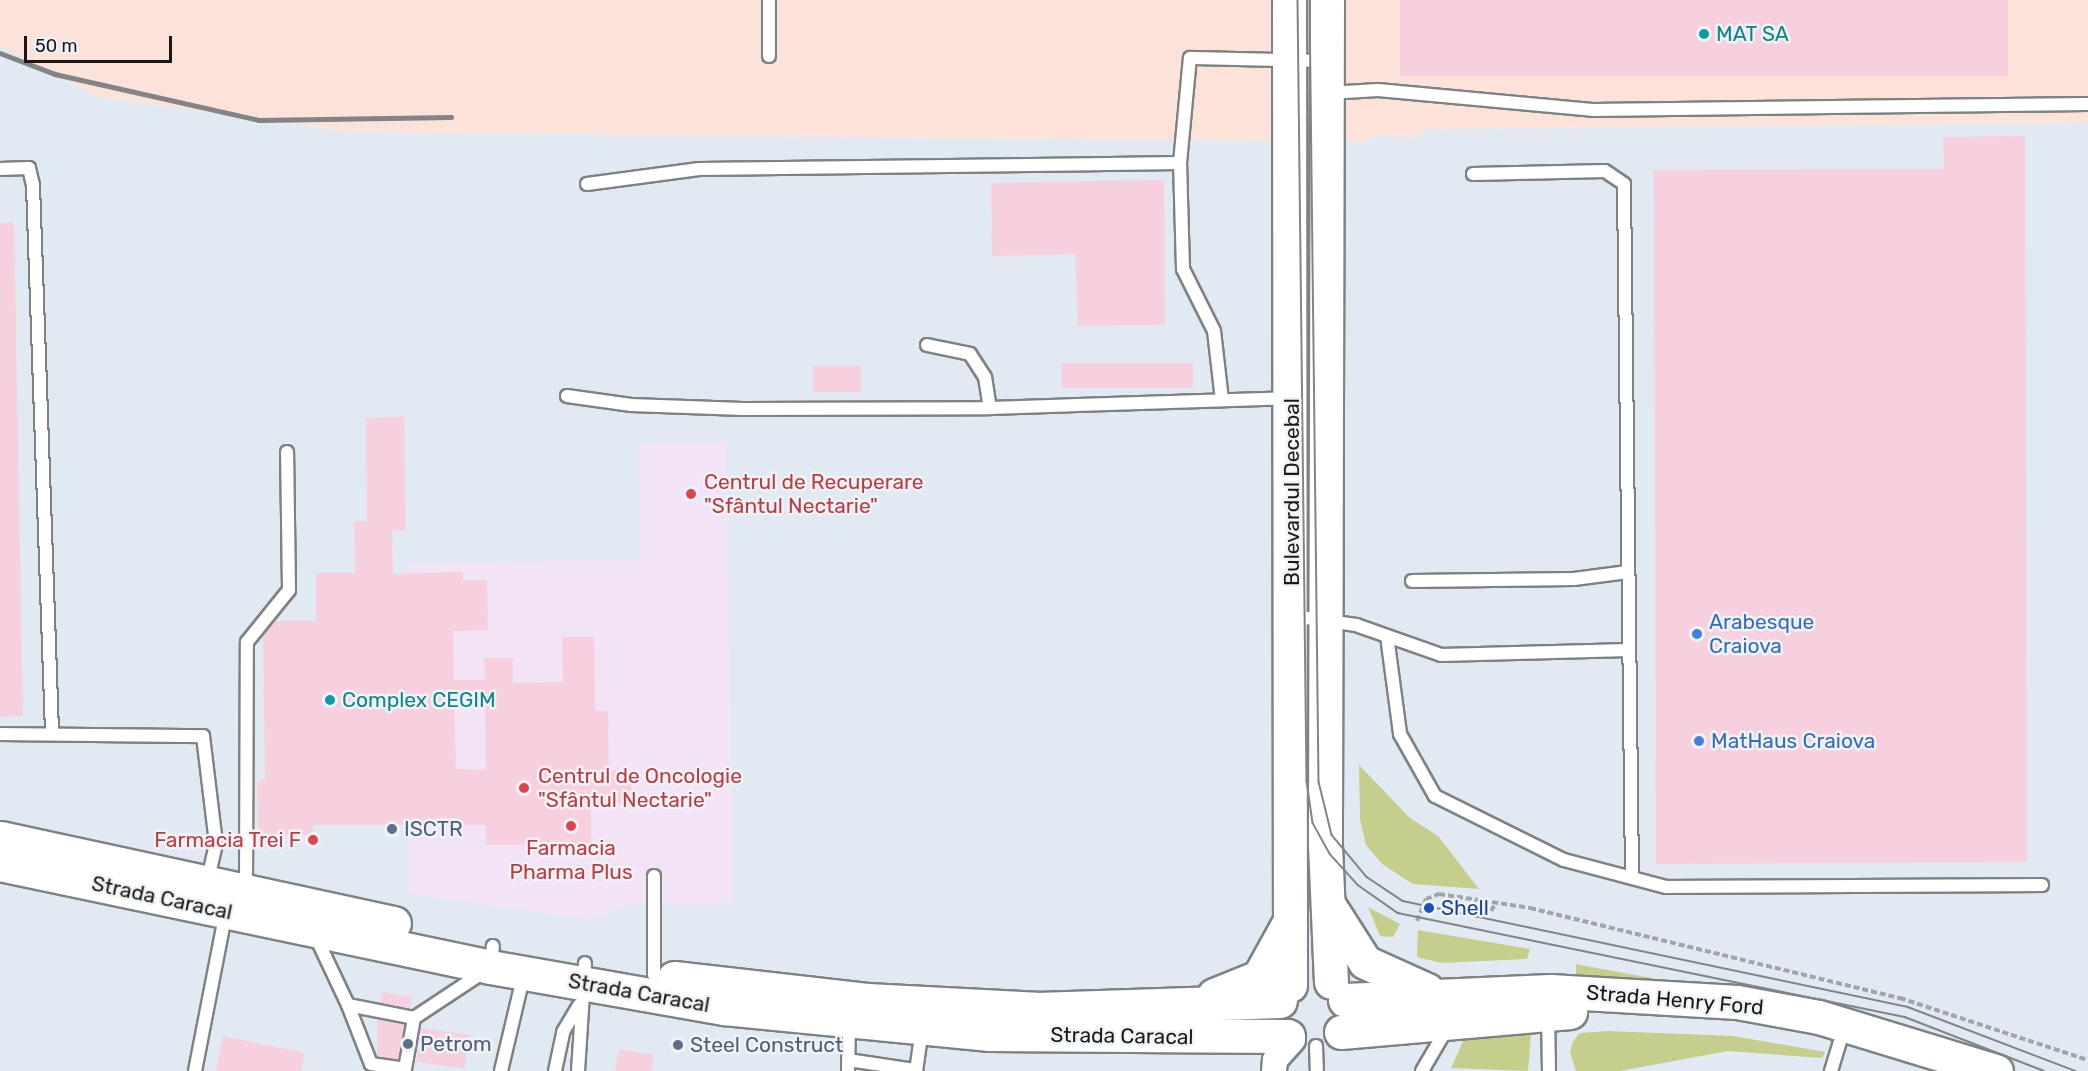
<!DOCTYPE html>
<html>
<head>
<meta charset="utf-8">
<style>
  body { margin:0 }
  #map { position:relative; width:2088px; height:1071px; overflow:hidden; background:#f0f3f5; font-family:Rubik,sans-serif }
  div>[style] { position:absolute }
  .built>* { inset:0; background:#e1eaf2 }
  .industrial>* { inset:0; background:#fbe3d9 }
  .medical>* { inset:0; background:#f2e3f6 }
  .green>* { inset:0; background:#c5cf8b }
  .building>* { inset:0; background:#f7d0df; transform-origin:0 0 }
  .path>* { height:4px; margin-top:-2px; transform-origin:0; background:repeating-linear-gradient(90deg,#a2a4a6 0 6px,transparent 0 9px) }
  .roads { filter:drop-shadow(2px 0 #7f8283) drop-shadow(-2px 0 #7f8283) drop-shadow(0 2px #7f8283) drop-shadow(0 -2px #7f8283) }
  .lane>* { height:12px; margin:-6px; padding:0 6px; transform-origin:6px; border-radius:6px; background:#fff }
  .street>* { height:24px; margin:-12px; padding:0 12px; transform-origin:12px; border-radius:12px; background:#fff }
  .primary>* { height:33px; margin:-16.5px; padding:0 16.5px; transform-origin:16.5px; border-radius:16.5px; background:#fff }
  .tram>* { height:1.5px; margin:-0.75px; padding:0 0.75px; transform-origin:0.75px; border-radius:0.75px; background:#828485 }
  .rail>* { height:4.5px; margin:-2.25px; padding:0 2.25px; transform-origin:2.25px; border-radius:2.25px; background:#828485 }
  .dots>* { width:16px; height:16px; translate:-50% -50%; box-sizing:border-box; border:3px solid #f0f3f5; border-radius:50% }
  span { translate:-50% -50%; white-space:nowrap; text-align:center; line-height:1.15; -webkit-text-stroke:5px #f0f3f5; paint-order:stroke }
  .culture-label { font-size:21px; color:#0d838f }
  .left { translate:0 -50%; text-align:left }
  .health-label { font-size:21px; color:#be3a42 }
  .right { translate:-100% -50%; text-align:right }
  .street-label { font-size:21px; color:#181819 }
  .shop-label { font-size:21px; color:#366cbe }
  .service-label { font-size:21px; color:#4e5e75 }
  .transit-label { font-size:21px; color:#164399 }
  .scale { position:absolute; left:24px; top:36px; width:148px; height:27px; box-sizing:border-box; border:3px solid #181819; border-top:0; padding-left:8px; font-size:18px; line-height:21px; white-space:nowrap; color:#181819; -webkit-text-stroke:4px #f0f3f5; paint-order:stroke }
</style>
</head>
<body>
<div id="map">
  <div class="built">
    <i style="clip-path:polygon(0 46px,100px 97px,351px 132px,1363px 142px,1379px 136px,1420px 137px,1422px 129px,2088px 123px,2088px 1071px,0 1071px)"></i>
  </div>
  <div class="industrial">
    <i style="clip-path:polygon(0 0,2088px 0,2088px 123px,1423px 129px,1420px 137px,1379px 136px,1363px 142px,351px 132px,100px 97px,0 46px)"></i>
  </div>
  <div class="medical">
    <i style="clip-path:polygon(639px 443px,726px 443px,733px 904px,633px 903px,591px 920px,409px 894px,408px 564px,640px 559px)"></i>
  </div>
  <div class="green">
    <i style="clip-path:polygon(1359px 765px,1410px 818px,1438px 836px,1479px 889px,1413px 884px,1382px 864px,1366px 845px,1360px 819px)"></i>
    <i style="clip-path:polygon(1368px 907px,1400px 924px,1393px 937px,1380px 936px)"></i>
    <i style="clip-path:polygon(1418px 930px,1530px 949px,1527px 959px,1441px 963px,1417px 957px)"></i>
    <i style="clip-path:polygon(1576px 964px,1720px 991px,1576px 980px)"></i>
    <i style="clip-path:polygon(1608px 1031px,1733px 1036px,1825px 1052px,1822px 1058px,1728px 1051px,1620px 1071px,1576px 1071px,1570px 1052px,1573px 1041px,1580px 1033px)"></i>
    <i style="clip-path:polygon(1531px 1034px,1528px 1071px,1451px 1068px,1464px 1039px)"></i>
  </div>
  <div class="building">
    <i style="left:1400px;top:0;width:608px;height:76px"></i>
    <i style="clip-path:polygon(2025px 136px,2027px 862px,1656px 864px,1654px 170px,1944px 169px,1943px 137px)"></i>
    <i style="clip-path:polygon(1164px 180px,1165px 325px,1078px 326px,1075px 254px,992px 256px,991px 183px)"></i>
    <i style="clip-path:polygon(0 223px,14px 223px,23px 716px,0 717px)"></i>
    <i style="left:1193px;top:363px;width:25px;height:131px;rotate:90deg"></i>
    <i style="left:813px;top:366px;width:48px;height:26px"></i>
    <i style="clip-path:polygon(evenodd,404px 417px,406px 530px,392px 530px,393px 574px,463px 572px,463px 580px,487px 580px,488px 630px,453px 631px,454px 680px,485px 680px,484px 658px,513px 658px,513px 683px,563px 682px,562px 637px,594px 637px,595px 711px,608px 711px,609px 770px,631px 770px,632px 804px,591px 804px,591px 844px,486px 845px,486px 825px,313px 825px,313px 835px,258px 836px,257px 782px,265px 779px,263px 635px,274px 621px,316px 621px,316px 573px,355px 573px,354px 521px,367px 521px,366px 418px,404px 417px,485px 699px,486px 770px,456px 769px,454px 700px,485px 699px)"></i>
    <i style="left:382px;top:992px;width:30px;height:11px;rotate:9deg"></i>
    <i style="clip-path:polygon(377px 1019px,404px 1025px,398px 1060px,377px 1057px)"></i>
    <i style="left:421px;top:1028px;width:49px;height:34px;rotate:8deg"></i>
    <i style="clip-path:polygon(223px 1036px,305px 1053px,301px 1071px,216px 1071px)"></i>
    <i style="clip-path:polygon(619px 1049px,654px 1055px,651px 1071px,615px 1071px)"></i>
  </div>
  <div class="path">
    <i style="left:1491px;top:911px;width:9px;rotate:-58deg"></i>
    <i style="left:1417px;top:921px;width:24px;rotate:-68deg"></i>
    <i style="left:1426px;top:899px;width:14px;rotate:-21deg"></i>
    <i style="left:1439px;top:894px;width:92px;rotate:8.7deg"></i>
    <i style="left:1530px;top:908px;width:381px;rotate:13.7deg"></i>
    <i style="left:1900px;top:998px;width:198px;rotate:18.3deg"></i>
  </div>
  <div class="roads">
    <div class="lane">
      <i style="left:769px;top:0;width:56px;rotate:90deg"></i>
      <i style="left:1328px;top:93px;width:50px;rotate:-3.4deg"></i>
      <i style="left:1378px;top:90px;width:215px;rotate:5.3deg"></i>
      <i style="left:1592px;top:110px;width:496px;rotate:-0.7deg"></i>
      <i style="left:0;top:169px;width:29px;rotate:-2deg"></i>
      <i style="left:29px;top:168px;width:17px;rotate:77deg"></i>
      <i style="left:33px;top:185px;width:547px;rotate:88.01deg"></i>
      <i style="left:1473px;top:174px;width:132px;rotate:-1.3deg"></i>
      <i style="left:1605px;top:171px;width:23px;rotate:34deg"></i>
      <i style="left:1624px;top:184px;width:694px;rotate:89.34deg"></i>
      <i style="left:587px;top:184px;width:113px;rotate:-7.6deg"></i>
      <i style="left:699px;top:169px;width:481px;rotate:-0.7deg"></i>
      <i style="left:927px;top:345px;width:44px;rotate:11.8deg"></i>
      <i style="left:970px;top:354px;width:27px;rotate:57deg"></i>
      <i style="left:985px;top:377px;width:31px;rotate:81deg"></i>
      <i style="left:567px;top:396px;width:65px;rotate:8deg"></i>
      <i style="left:631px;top:405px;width:112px;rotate:2deg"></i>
      <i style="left:743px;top:409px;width:247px;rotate:-0.2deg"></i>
      <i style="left:990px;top:408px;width:297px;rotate:-1.9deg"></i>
      <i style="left:1222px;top:400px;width:69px;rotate:-96.6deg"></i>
      <i style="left:1214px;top:331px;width:69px;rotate:-116.6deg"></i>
      <i style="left:1183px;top:269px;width:106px;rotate:-91.6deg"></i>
      <i style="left:1180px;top:163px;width:105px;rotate:-84.6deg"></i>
      <i style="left:1190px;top:58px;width:136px;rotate:1.3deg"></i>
      <i style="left:1412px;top:581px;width:162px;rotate:-0.7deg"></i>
      <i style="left:1574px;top:579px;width:54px;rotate:-7.4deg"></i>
      <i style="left:1292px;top:616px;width:65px;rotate:8deg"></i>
      <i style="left:1356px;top:625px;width:90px;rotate:19.4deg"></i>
      <i style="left:1441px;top:655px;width:188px;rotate:-1.5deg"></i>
      <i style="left:1387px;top:636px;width:99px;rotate:82.4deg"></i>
      <i style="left:1400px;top:734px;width:71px;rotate:60.6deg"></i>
      <i style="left:1435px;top:796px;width:144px;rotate:26.4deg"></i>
      <i style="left:1564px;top:860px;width:106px;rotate:14.8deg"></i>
      <i style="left:1666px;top:887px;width:376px;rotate:-0.3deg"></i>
      <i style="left:0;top:734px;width:203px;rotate:0.6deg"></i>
      <i style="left:203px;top:736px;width:109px;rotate:83.1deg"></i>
      <i style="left:216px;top:844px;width:37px;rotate:103deg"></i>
      <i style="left:246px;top:890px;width:248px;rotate:-89.8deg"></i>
      <i style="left:247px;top:642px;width:67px;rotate:-51.1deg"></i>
      <i style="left:289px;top:590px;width:138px;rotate:-90.8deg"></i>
      <i style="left:314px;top:933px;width:80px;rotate:64.7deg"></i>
      <i style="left:348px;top:1005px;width:67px;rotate:11.1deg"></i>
      <i style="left:414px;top:1018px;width:92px;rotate:-33.5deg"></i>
      <i style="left:491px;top:967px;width:21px;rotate:-85deg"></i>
      <i style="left:654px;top:975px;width:99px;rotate:-90deg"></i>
      <i style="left:348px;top:1005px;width:63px;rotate:68.7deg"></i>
      <i style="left:371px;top:1064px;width:34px;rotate:8deg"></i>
      <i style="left:405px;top:1069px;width:52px;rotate:-80deg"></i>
      <i style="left:1548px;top:1014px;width:57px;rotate:89deg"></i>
      <i style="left:1316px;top:1046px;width:25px;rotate:88deg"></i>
      <i style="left:848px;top:1060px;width:69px;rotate:8.4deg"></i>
      <i style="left:195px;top:1071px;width:162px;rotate:-79deg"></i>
      <i style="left:501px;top:1071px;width:100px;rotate:-76.7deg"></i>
      <i style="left:555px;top:1071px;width:40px;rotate:-78deg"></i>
      <i style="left:563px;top:1032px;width:31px;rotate:-59deg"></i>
      <i style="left:578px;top:1071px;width:108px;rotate:-86.3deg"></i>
      <i style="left:848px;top:1071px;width:49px;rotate:-88.8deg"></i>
      <i style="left:916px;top:1071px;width:41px;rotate:-81.7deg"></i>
      <i style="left:1422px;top:1071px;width:53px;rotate:-59.6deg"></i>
      <i style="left:1831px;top:1071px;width:30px;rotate:-73deg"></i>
    </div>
    <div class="street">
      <i style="left:1274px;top:1071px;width:11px;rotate:-85deg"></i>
      <i style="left:1275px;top:1060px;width:27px;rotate:-48deg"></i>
    </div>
    <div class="primary">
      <i style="left:1289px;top:0;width:985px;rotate:89.94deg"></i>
      <i style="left:1327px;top:0;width:845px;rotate:90.14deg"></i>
      <i style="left:1325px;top:845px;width:137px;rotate:87.5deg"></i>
      <i style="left:0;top:838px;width:403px;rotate:12.2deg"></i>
      <i style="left:0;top:864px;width:502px;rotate:11.85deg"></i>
      <i style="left:491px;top:967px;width:237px;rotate:10deg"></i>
      <i style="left:724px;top:1008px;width:267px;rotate:5.6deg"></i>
      <i style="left:990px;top:1034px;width:298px;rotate:0.4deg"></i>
      <i style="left:1330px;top:907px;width:65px;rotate:57.5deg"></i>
      <i style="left:1365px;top:962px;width:68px;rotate:24.3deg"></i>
      <i style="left:674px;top:978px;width:194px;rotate:6.5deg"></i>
      <i style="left:867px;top:1000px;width:169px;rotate:3deg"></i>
      <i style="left:1036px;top:1009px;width:244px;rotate:-1.9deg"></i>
      <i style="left:1214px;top:995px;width:48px;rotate:-21.8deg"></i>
      <i style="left:1259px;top:977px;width:58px;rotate:-61.2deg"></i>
      <i style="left:1345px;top:1000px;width:205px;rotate:-2.5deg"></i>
      <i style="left:1550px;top:991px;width:187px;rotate:3.4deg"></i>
      <i style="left:1737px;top:1002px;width:83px;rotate:10.4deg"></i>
      <i style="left:1819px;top:1017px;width:185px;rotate:17deg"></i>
      <i style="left:1341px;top:1032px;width:230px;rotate:-5deg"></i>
    </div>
  </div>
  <div class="tram">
    <i style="left:1298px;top:0;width:781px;rotate:89.34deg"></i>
    <i style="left:1307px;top:781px;width:42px;rotate:81.9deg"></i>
    <i style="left:1313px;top:823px;width:35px;rotate:61deg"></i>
    <i style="left:1330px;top:854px;width:42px;rotate:47.9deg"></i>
    <i style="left:1358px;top:885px;width:49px;rotate:35deg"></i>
    <i style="left:1398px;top:913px;width:518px;rotate:11.59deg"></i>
    <i style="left:1905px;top:1017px;width:149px;rotate:21.2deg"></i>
    <i style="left:1310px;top:0;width:782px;rotate:89.34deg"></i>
    <i style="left:1319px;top:782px;width:55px;rotate:76.2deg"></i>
    <i style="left:1332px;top:835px;width:55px;rotate:50.2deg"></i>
    <i style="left:1367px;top:877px;width:43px;rotate:33.7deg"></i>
    <i style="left:1403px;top:901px;width:516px;rotate:11.85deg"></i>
    <i style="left:1908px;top:1007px;width:180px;rotate:20.9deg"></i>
  </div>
  <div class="rail">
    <i style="left:0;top:53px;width:59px;rotate:20.9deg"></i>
    <i style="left:55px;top:74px;width:209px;rotate:12.7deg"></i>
    <i style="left:259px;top:120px;width:192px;rotate:-0.9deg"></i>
  </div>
  <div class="dots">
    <i style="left:1704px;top:34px;background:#0f9aa8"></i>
    <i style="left:691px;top:494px;background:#e0444e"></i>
    <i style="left:1697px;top:634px;background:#3f7fe0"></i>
    <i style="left:330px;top:700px;background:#0f9aa8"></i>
    <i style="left:1699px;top:741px;background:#3f7fe0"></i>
    <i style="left:524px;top:788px;background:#e0444e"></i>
    <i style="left:571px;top:826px;background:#e0444e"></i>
    <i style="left:392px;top:829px;background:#5c6f8a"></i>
    <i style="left:313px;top:840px;background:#e0444e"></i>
    <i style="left:1429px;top:908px;background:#1a4fb4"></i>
    <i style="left:408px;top:1044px;background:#5c6f8a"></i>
    <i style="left:678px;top:1045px;background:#5c6f8a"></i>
  </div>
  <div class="culture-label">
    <span class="left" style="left:1716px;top:34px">MAT SA</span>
    <span class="left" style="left:342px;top:700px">Complex CEGIM</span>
  </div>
  <div class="health-label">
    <span class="left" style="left:704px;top:494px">Centrul de Recuperare<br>"Sfântul Nectarie"</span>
    <span class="left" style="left:538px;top:788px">Centrul de Oncologie<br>"Sfântul Nectarie"</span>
    <span class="right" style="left:301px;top:840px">Farmacia Trei F</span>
    <span style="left:571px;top:860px">Farmacia<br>Pharma Plus</span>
  </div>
  <div class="street-label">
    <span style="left:1292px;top:492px;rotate:-90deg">Bulevardul Decebal</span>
    <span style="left:162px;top:898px;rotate:12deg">Strada Caracal</span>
    <span style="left:639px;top:993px;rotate:10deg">Strada Caracal</span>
    <span style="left:1675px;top:1000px;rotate:5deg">Strada Henry Ford</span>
    <span style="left:1122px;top:1036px;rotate:1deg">Strada Caracal</span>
  </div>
  <div class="shop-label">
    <span class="left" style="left:1709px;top:634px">Arabesque<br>Craiova</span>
    <span class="left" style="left:1711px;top:741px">MatHaus Craiova</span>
  </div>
  <div class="service-label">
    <span class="left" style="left:404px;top:829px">ISCTR</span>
    <span class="left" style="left:420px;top:1044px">Petrom</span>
    <span class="left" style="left:690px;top:1045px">Steel Construct</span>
  </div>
  <div class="transit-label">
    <span class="left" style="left:1441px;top:908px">Shell</span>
  </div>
  <div class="scale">50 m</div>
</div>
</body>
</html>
